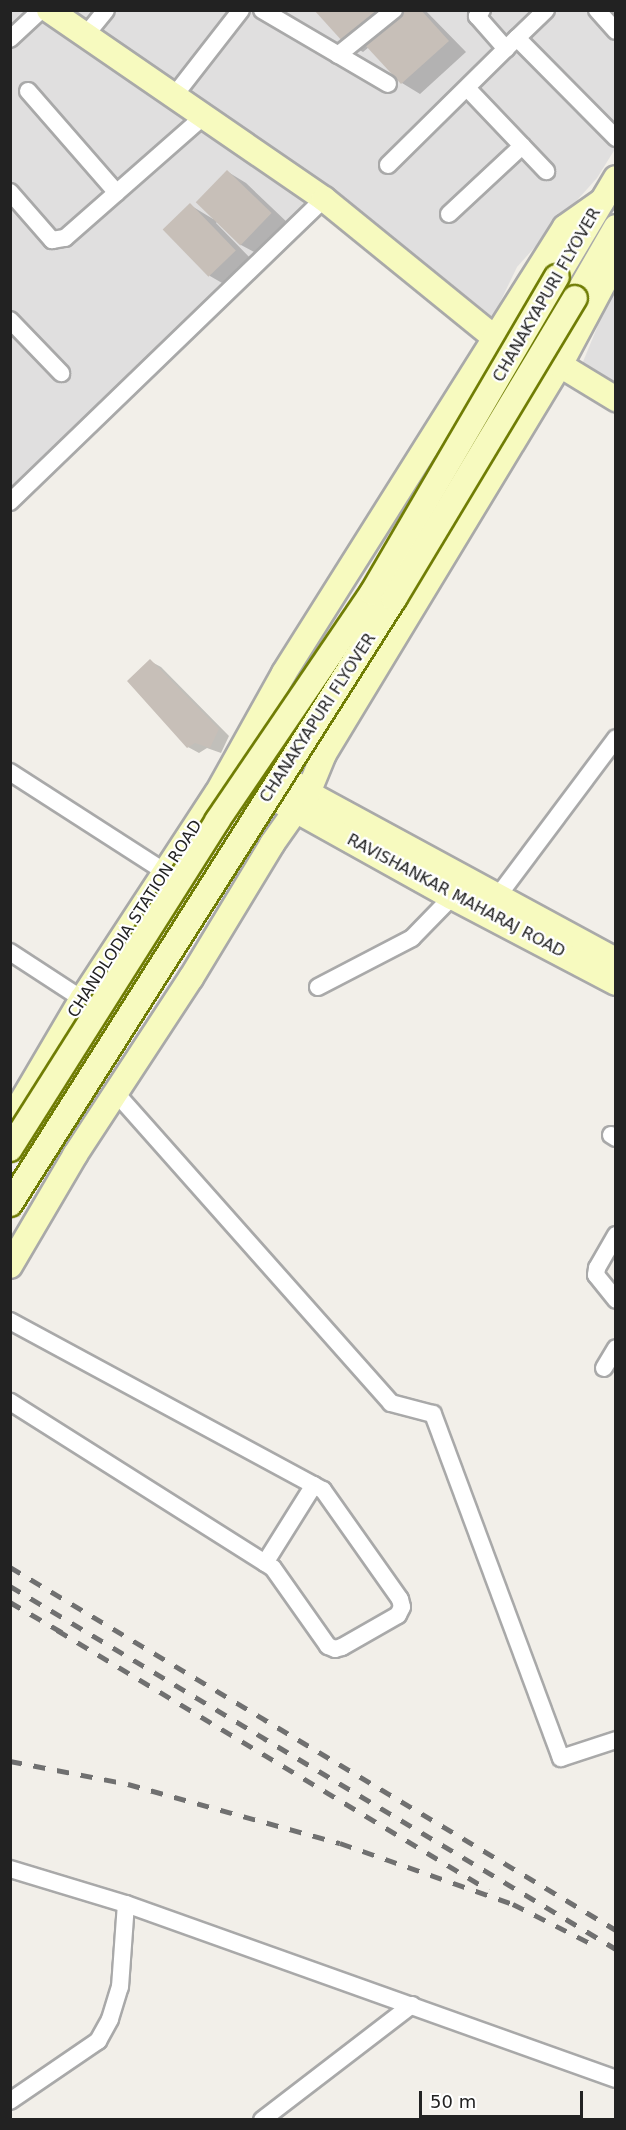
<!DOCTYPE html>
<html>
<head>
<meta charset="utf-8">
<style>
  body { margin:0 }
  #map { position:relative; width:626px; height:2130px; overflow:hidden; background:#f2efe9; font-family:"DejaVu Sans",sans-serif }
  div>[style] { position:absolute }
  .residential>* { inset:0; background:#e0dfdf }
  .shadow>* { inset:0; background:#0003 }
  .building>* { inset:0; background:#c7bfb8; transform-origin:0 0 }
  .roads { filter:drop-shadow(2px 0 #a9a9a9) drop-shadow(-2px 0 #a9a9a9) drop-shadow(0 2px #a9a9a9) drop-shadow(0 -2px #a9a9a9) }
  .street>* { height:16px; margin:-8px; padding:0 8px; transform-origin:8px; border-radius:8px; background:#fff }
  .secondary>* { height:24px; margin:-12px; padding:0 12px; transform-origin:12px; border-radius:12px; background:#f7fabf }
  .rail>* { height:4.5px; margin-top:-2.25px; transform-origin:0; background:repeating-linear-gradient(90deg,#707070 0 12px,transparent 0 24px) }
  .bridges { filter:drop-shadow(2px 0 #707d05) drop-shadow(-2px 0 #707d05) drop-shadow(0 2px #707d05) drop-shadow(0 -2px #707d05) }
  .secondary-bridge>* { height:24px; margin:-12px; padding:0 12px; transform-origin:12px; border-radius:12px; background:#f7fabf }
  span { translate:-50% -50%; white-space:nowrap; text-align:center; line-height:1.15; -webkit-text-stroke:4.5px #fff; paint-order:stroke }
  .street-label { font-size:16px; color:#222 }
  .frame { position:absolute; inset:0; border:12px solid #222; pointer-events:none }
  .scale { position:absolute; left:419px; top:2091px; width:164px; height:27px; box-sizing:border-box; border:3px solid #222; border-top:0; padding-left:8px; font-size:18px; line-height:21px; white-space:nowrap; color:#222; -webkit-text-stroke:4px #fff; paint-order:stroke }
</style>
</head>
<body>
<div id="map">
  <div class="residential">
    <i style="clip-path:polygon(11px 11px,36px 11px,305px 203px,11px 491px)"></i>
    <i style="clip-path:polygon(74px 11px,615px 11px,615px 149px,597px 178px,517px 267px,493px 317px,330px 187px)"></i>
    <i style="clip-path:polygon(615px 284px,615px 387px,580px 369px)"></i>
  </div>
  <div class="shadow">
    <i style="clip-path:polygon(316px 10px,425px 10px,466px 52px,420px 94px,402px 83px,369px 47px,363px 52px,344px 41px)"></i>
    <i style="clip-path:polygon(228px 172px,246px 183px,290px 225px,260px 255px,241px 245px,218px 221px,216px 223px,254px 262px,229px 287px,210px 276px,190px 205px,213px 219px)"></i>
    <i style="clip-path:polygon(150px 661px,161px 667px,229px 736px,221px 753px,207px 748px,199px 753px,188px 747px)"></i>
  </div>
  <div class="building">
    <i style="clip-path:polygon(314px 10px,379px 10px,343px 42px)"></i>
    <i style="clip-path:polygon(403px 10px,421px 10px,449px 41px,401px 84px,365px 45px)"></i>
    <i style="left:227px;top:170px;width:62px;height:45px;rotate:44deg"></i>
    <i style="left:190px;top:203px;width:66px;height:38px;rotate:46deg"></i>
    <i style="clip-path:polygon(150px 659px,219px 729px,210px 748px,195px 743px,187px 748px,127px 681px)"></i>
  </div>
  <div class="roads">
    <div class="street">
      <i style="left:262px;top:10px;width:146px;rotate:30.4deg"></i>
      <i style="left:482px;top:10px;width:8px;rotate:130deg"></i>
      <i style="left:477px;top:16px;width:44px;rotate:48.7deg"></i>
      <i style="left:546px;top:10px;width:40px;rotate:136deg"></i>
      <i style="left:517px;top:38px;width:141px;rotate:45.3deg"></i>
      <i style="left:597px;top:10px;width:28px;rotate:48deg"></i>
      <i style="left:85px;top:36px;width:33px;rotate:-51deg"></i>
      <i style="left:10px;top:39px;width:42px;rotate:-43.1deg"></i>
      <i style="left:338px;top:55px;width:72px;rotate:-38.8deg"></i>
      <i style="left:467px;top:88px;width:115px;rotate:46.4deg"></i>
      <i style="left:28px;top:91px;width:135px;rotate:48.9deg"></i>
      <i style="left:174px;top:96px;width:109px;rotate:-52.1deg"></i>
      <i style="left:388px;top:165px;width:181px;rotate:-44.6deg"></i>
      <i style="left:10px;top:192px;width:64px;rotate:48.8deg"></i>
      <i style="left:52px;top:240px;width:13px;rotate:-9deg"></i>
      <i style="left:65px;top:238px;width:185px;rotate:-41.3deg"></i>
      <i style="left:449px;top:214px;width:100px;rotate:-43deg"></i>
      <i style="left:10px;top:320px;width:74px;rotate:46.1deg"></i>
      <i style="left:10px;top:502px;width:436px;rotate:-44deg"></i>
      <i style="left:10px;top:772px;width:184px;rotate:32.8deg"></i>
      <i style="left:498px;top:896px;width:197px;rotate:-53.2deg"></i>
      <i style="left:10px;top:952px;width:86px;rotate:33.1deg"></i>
      <i style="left:318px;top:987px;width:106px;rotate:-27.5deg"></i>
      <i style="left:412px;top:938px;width:57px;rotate:-45.7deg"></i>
      <i style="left:115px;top:1092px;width:416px;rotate:48.4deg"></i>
      <i style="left:391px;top:1403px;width:43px;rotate:14.7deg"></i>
      <i style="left:433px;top:1414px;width:367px;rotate:69.6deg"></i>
      <i style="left:561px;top:1758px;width:58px;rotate:-18.1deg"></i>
      <i style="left:611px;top:1135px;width:6px;rotate:31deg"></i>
      <i style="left:616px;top:1235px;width:38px;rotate:120deg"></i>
      <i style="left:597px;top:1268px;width:7px;rotate:98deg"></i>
      <i style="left:596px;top:1275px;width:32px;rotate:51deg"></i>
      <i style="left:10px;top:1321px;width:356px;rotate:28.4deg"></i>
      <i style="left:323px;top:1490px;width:133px;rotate:54.8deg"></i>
      <i style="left:400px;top:1599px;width:8px;rotate:76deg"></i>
      <i style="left:402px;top:1607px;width:9px;rotate:117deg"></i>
      <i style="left:398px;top:1615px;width:64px;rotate:150.3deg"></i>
      <i style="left:342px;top:1647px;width:7px;rotate:164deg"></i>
      <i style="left:335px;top:1649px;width:8px;rotate:-157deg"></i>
      <i style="left:328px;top:1646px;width:95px;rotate:-125.2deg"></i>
      <i style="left:273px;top:1568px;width:311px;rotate:-147.7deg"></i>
      <i style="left:604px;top:1368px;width:23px;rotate:-59deg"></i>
      <i style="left:265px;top:1563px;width:92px;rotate:-57.9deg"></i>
      <i style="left:10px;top:1869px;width:121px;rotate:16.8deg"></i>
      <i style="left:126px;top:1904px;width:520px;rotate:19.65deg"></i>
      <i style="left:10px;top:2101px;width:107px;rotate:-34.3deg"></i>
      <i style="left:98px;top:2041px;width:25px;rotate:-61deg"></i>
      <i style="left:110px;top:2019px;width:34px;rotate:-73deg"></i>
      <i style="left:120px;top:1987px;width:83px;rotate:-85.9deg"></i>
      <i style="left:262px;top:2120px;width:189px;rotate:-37.5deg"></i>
    </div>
    <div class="secondary">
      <i style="left:49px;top:10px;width:334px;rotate:34.5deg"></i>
      <i style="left:324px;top:199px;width:220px;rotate:39.1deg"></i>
      <i style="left:557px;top:277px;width:115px;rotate:-59.2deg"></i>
      <i style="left:575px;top:298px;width:82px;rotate:-60deg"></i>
      <i style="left:560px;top:365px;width:66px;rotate:31.3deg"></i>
      <i style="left:256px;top:738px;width:28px;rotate:67deg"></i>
      <i style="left:267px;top:764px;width:50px;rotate:35.3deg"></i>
      <i style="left:308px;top:793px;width:350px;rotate:28.5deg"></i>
      <i style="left:224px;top:792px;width:30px;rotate:-9deg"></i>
      <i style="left:254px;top:787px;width:227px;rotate:29.1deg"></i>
      <i style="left:452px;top:897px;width:185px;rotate:27.7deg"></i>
      <i style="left:10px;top:1121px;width:142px;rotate:-59.5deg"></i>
      <i style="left:82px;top:999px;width:246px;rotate:-56.8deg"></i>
      <i style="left:217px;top:793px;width:137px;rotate:-60.8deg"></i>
      <i style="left:284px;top:673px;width:527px;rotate:-57.79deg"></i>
      <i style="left:565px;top:227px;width:45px;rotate:-35.1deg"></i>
      <i style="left:10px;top:1266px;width:129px;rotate:-59.6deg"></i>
      <i style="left:75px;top:1155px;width:212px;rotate:-56.8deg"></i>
      <i style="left:191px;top:978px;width:157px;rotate:-58.8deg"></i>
      <i style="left:272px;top:844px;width:62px;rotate:-54.8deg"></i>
      <i style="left:308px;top:793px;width:42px;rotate:-67.7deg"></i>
      <i style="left:324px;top:754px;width:455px;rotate:-58.8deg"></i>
      <i style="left:560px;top:365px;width:119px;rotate:-61.9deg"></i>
    </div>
  </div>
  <div class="rail">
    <i style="left:10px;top:1567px;width:706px;rotate:30.92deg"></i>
    <i style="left:10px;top:1586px;width:706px;rotate:30.92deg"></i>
    <i style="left:10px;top:1602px;width:64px;rotate:30.2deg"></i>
    <i style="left:57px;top:1630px;width:504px;rotate:31.04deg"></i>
    <i style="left:10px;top:1761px;width:120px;rotate:11deg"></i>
    <i style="left:128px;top:1784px;width:220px;rotate:15.6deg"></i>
    <i style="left:340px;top:1843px;width:183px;rotate:19.4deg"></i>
    <i style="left:513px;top:1904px;width:86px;rotate:26.9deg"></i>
  </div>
  <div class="bridges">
    <div class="secondary-bridge">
      <i style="left:10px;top:1149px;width:388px;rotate:-57.7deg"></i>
      <i style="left:217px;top:821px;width:276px;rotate:-55.8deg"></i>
      <i style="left:372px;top:593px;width:366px;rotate:-59.7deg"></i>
      <i style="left:10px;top:1204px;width:717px;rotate:-57.6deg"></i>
      <i style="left:394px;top:599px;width:351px;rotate:-59deg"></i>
    </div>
  </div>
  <div class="street-label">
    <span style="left:547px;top:295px;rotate:-60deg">CHANAKYAPURI FLYOVER</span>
    <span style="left:318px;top:718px;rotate:-57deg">CHANAKYAPURI FLYOVER</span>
    <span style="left:456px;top:896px;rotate:28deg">RAVISHANKAR MAHARAJ ROAD</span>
    <span style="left:135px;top:919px;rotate:-57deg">CHANDLODIA STATION ROAD</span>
  </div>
  <div class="frame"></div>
  <div class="scale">50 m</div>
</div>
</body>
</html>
